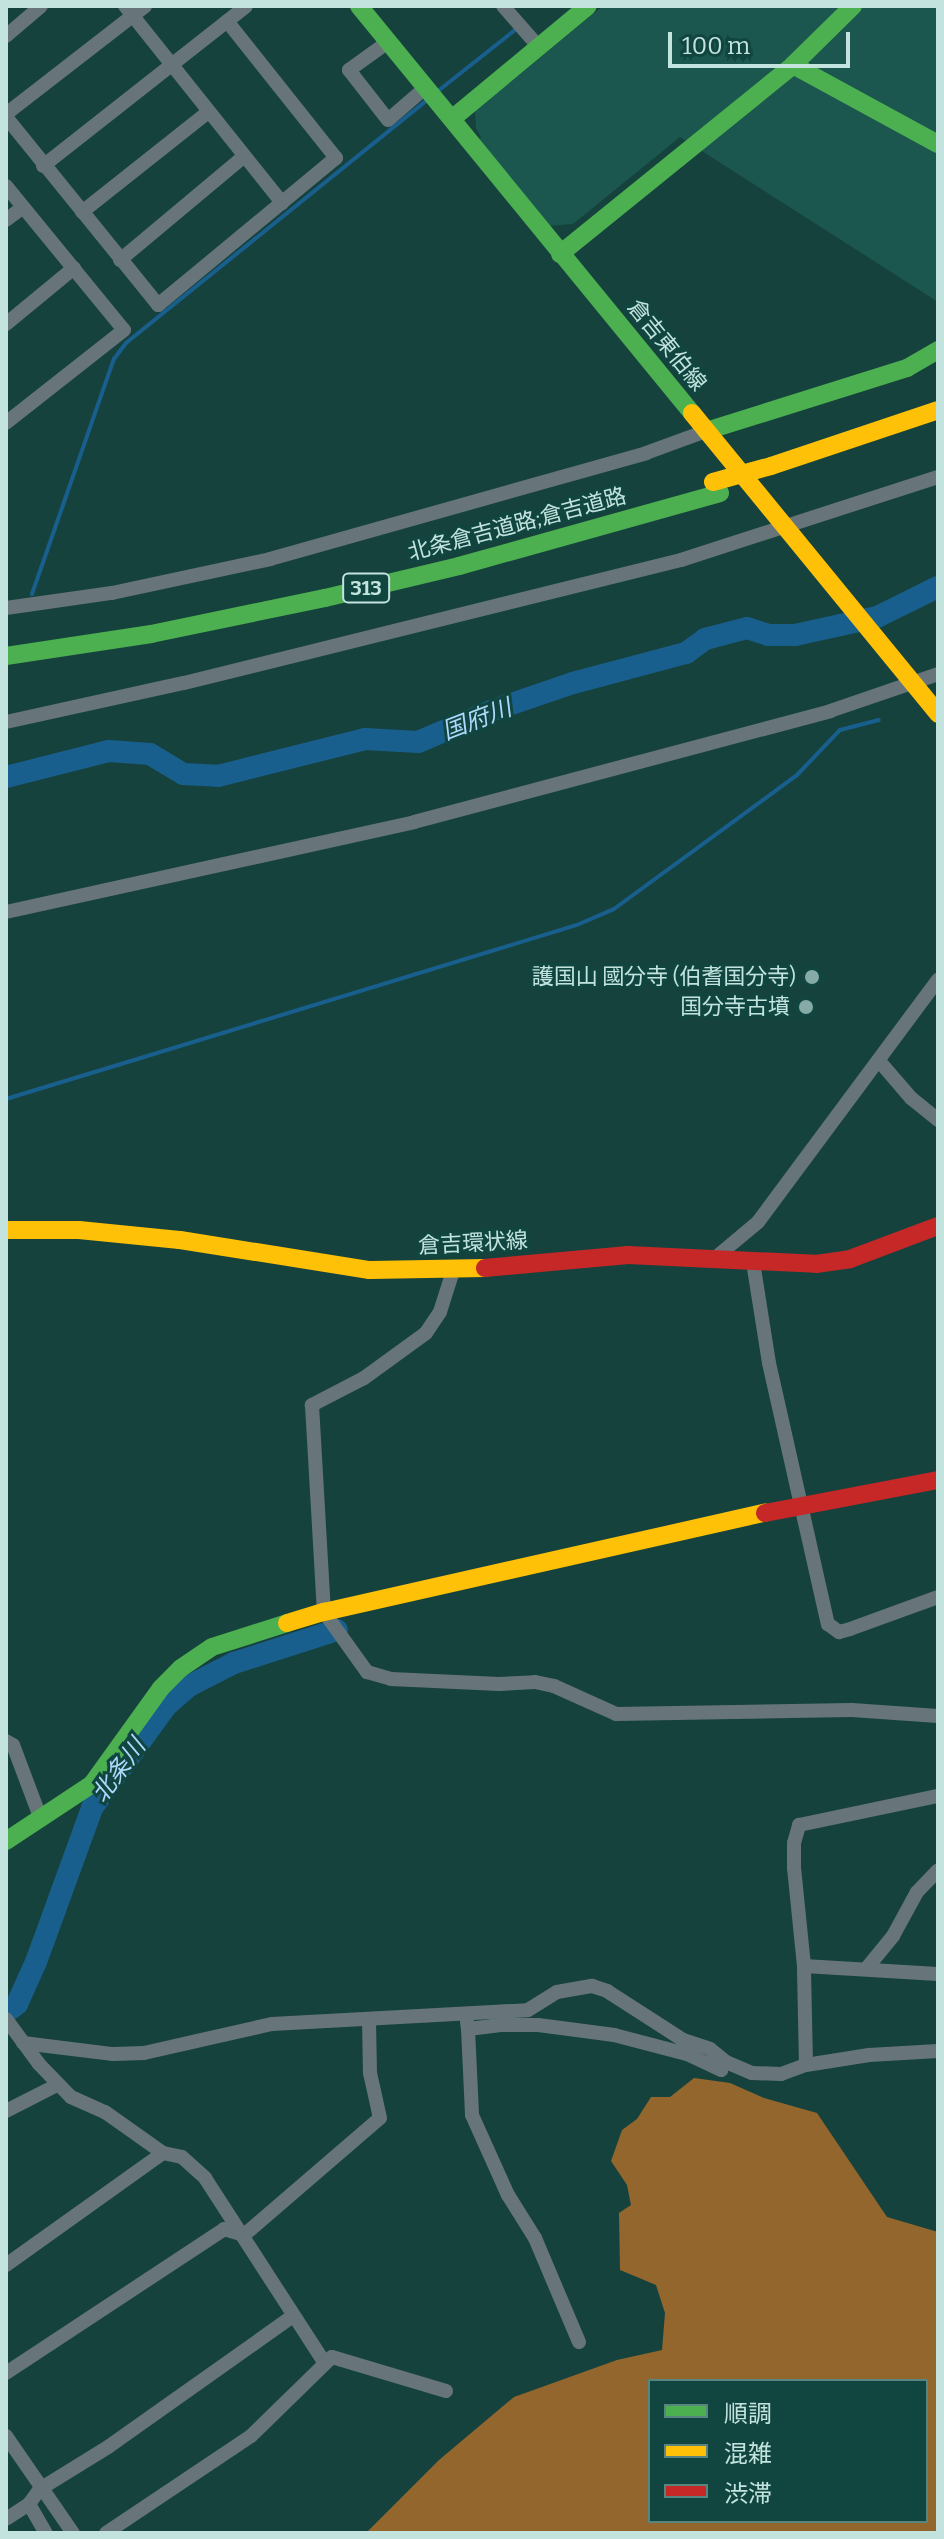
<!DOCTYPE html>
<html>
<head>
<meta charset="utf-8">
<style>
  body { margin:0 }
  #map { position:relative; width:944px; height:2539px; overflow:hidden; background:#16423d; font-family:Bitter,"Noto Sans JP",serif }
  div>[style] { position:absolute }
  .built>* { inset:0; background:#1b564f }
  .forest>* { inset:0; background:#93662d }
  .stream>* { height:4px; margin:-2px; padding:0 2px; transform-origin:2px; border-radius:2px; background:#195f8e }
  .river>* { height:22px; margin:-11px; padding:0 11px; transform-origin:11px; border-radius:11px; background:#195f8e }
  .street>* { height:14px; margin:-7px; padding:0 7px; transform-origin:7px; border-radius:7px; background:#67757a }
  .fast>* { height:18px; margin:-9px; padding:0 9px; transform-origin:9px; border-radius:9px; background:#4caf50 }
  .slow>* { height:18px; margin:-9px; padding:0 9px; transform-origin:9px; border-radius:9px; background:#ffc107 }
  .jam>* { height:18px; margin:-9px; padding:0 9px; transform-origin:9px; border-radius:9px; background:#c62828 }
  .slow-bridge>* { height:18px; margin:-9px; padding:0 9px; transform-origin:9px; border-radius:9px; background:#ffc107 }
  .dots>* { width:22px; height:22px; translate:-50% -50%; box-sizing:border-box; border:4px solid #114640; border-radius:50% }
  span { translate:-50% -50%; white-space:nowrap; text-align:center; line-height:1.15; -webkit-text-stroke:6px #114640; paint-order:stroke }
  .shield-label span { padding:2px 6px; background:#114640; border:2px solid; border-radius:6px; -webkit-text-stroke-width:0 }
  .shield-label { font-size:20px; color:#c3e3de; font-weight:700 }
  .street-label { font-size:22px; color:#c3e3de }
  .poi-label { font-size:22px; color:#c3e3de }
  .right { translate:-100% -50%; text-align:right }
  .water-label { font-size:24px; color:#afd8fc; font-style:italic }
  .frame { position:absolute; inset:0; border:8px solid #c3e3de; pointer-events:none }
  .legend { position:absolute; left:648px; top:2379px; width:280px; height:144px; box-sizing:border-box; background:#114640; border:2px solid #58857f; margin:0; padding:10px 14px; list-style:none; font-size:24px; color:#c3e3de }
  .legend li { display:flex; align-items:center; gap:16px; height:40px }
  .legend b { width:40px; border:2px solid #58857f }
  .scale { position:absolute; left:668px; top:32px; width:182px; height:36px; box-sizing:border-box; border:4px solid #c3e3de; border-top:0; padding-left:10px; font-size:24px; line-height:28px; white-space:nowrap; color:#c3e3de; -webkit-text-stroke:6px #114640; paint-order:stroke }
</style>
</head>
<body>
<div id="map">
  <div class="built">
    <i style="clip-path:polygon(603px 6px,938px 6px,938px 302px,680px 137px,573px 224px,548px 226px,478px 140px,481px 137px,476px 128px,475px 111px)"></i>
  </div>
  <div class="forest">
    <i style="clip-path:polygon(evenodd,694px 2078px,730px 2083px,764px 2098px,817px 2113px,887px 2217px,938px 2232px,938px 2533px,366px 2533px,439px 2460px,514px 2397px,617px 2360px,662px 2350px,665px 2313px,656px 2285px,620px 2270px,619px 2213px,631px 2205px,627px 2185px,611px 2161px,622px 2130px,637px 2119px,651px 2097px,670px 2097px,694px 2078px,650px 2381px,926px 2381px,926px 2521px,650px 2521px,650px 2381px)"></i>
  </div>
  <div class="stream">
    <i style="left:438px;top:91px;width:98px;rotate:-38.4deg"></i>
    <i style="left:32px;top:594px;width:249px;rotate:-70.8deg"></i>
    <i style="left:114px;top:359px;width:20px;rotate:-53deg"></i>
    <i style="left:126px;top:343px;width:388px;rotate:-38.9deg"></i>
    <i style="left:6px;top:1099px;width:597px;rotate:-16.95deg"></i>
    <i style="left:577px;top:925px;width:40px;rotate:-23.4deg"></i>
    <i style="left:614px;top:909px;width:227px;rotate:-36.2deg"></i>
    <i style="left:797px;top:775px;width:62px;rotate:-46.3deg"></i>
    <i style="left:840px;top:730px;width:40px;rotate:-14.4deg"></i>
  </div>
  <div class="river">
    <i style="left:6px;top:777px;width:106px;rotate:-14.2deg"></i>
    <i style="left:109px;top:751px;width:41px;rotate:4.2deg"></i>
    <i style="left:150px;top:754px;width:39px;rotate:31deg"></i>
    <i style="left:183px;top:774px;width:35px;rotate:3deg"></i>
    <i style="left:218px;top:776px;width:152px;rotate:-14.1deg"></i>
    <i style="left:365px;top:739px;width:53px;rotate:3.2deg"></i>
    <i style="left:418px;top:742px;width:79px;rotate:-23deg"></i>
    <i style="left:491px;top:711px;width:87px;rotate:-18.9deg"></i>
    <i style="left:573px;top:683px;width:117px;rotate:-14.9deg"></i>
    <i style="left:686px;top:653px;width:24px;rotate:-36deg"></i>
    <i style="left:705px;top:639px;width:43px;rotate:-14.7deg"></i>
    <i style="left:747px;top:628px;width:22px;rotate:18deg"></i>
    <i style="left:768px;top:635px;width:27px"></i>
    <i style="left:795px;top:635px;width:84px;rotate:-12.4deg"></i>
    <i style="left:877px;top:617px;width:68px;rotate:-26.2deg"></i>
    <i style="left:6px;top:2012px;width:14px;rotate:-36deg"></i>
    <i style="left:17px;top:2004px;width:46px;rotate:-65.7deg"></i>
    <i style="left:36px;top:1962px;width:164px;rotate:-70deg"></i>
    <i style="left:92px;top:1808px;width:126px;rotate:-54deg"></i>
    <i style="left:166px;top:1706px;width:30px;rotate:-41deg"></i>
    <i style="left:189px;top:1686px;width:51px;rotate:-27.1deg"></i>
    <i style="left:234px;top:1663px;width:108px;rotate:-17.8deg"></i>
  </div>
  <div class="street">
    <i style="left:125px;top:6px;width:252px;rotate:51.4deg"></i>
    <i style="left:503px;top:6px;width:53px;rotate:48.8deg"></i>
    <i style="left:6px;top:36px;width:46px;rotate:-40.6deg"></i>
    <i style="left:388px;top:42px;width:48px;rotate:144.3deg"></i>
    <i style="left:349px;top:70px;width:63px;rotate:52deg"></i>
    <i style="left:388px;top:120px;width:49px;rotate:-40.9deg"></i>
    <i style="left:6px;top:114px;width:176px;rotate:-37.8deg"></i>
    <i style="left:6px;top:117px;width:242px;rotate:51deg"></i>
    <i style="left:158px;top:305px;width:231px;rotate:-39.6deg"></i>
    <i style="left:336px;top:158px;width:175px;rotate:-128.5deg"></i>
    <i style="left:43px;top:166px;width:258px;rotate:-38.2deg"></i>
    <i style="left:6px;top:186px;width:186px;rotate:50.7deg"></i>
    <i style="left:124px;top:330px;width:150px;rotate:141.8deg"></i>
    <i style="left:82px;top:212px;width:159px;rotate:-38.4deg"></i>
    <i style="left:6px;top:220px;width:21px;rotate:-37deg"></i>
    <i style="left:120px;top:260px;width:160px;rotate:-39.9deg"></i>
    <i style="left:6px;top:324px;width:88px;rotate:-39.5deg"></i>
    <i style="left:6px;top:608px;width:107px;rotate:-8.1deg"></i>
    <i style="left:112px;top:593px;width:162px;rotate:-12.1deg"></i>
    <i style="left:270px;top:559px;width:391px;rotate:-15.7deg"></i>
    <i style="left:646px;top:453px;width:64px;rotate:-20.1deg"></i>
    <i style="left:6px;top:722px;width:182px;rotate:-12.4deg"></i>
    <i style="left:184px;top:683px;width:512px;rotate:-13.9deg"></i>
    <i style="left:681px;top:560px;width:270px;rotate:-17.9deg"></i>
    <i style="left:6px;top:912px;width:418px;rotate:-12.4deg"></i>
    <i style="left:414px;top:822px;width:431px;rotate:-14.9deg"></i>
    <i style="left:830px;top:711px;width:114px;rotate:-18.9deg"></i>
    <i style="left:880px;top:1062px;width:48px;rotate:49.3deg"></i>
    <i style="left:911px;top:1098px;width:35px;rotate:39deg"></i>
    <i style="left:715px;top:1258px;width:56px;rotate:-39.9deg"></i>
    <i style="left:758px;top:1222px;width:302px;rotate:-53.4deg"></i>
    <i style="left:753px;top:1262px;width:102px;rotate:81deg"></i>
    <i style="left:769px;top:1363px;width:268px;rotate:77.3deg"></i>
    <i style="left:828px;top:1624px;width:14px;rotate:36deg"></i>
    <i style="left:839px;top:1632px;width:11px;rotate:-15deg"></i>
    <i style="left:850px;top:1629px;width:94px;rotate:-20deg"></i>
    <i style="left:453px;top:1271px;width:43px;rotate:107.6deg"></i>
    <i style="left:440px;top:1312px;width:25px;rotate:124deg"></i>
    <i style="left:426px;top:1333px;width:77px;rotate:144deg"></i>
    <i style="left:364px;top:1378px;width:59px;rotate:152.6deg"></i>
    <i style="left:312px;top:1405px;width:207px;rotate:86.7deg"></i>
    <i style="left:324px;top:1612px;width:74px;rotate:54.4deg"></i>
    <i style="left:367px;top:1672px;width:25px;rotate:16deg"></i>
    <i style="left:391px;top:1679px;width:108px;rotate:2.7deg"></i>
    <i style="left:499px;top:1684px;width:36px;rotate:-3deg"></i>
    <i style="left:535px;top:1682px;width:19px;rotate:12deg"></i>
    <i style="left:554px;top:1686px;width:68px;rotate:24.3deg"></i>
    <i style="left:616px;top:1714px;width:236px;rotate:-1deg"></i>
    <i style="left:852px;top:1710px;width:86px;rotate:4deg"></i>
    <i style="left:6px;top:1741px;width:8px;rotate:30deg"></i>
    <i style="left:13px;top:1745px;width:77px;rotate:69.4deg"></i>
    <i style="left:804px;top:1966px;width:134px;rotate:3.4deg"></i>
    <i style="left:866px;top:1969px;width:43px;rotate:-50.7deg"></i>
    <i style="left:893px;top:1936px;width:50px;rotate:-61.4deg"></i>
    <i style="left:917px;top:1892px;width:30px;rotate:-46deg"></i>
    <i style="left:6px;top:2019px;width:56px;rotate:53.7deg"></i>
    <i style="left:39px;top:2064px;width:46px;rotate:45.9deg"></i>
    <i style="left:71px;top:2097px;width:37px;rotate:24deg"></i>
    <i style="left:105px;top:2112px;width:71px;rotate:35.3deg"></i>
    <i style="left:163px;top:2153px;width:19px;rotate:12deg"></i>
    <i style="left:182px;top:2157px;width:31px;rotate:42deg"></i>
    <i style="left:205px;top:2178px;width:219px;rotate:57.1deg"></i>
    <i style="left:467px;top:2022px;width:7px;rotate:82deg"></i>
    <i style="left:468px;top:2029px;width:31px;rotate:-7deg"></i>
    <i style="left:499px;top:2025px;width:39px"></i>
    <i style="left:538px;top:2025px;width:77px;rotate:7.5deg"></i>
    <i style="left:614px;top:2035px;width:75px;rotate:14.6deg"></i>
    <i style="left:687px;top:2054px;width:38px;rotate:25deg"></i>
    <i style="left:468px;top:2029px;width:86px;rotate:87.3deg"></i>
    <i style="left:472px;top:2115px;width:88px;rotate:65.8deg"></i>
    <i style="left:508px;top:2195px;width:51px;rotate:57.9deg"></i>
    <i style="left:535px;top:2238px;width:113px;rotate:67.1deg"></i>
    <i style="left:23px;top:2043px;width:91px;rotate:7deg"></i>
    <i style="left:113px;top:2054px;width:31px;rotate:-2deg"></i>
    <i style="left:144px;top:2053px;width:131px;rotate:-12.8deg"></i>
    <i style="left:272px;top:2024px;width:256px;rotate:-3.1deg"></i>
    <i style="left:528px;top:2010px;width:34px;rotate:-32deg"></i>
    <i style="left:557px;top:1992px;width:36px;rotate:-10deg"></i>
    <i style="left:592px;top:1986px;width:16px;rotate:18deg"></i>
    <i style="left:607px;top:1991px;width:90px;rotate:32.8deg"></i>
    <i style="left:683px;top:2040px;width:28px;rotate:18deg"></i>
    <i style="left:710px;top:2049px;width:21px;rotate:39deg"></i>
    <i style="left:726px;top:2062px;width:28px;rotate:23deg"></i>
    <i style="left:752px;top:2073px;width:29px;rotate:2deg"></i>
    <i style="left:781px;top:2074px;width:27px;rotate:-20deg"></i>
    <i style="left:806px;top:2065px;width:64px;rotate:-9deg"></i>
    <i style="left:869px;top:2055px;width:69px;rotate:-3.3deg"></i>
    <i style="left:806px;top:2065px;width:99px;rotate:-91.2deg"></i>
    <i style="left:804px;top:1966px;width:99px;rotate:-95.8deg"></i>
    <i style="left:794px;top:1868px;width:25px;rotate:-90deg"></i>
    <i style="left:794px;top:1843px;width:19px;rotate:-74deg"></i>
    <i style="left:799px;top:1825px;width:142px;rotate:-11.8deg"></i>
    <i style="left:6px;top:2111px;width:57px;rotate:-27deg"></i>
    <i style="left:244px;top:2235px;width:179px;rotate:-40.7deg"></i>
    <i style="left:380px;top:2118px;width:46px;rotate:-102.5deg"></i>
    <i style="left:370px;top:2073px;width:53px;rotate:-91.1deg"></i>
    <i style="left:6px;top:2265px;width:193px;rotate:-35.5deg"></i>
    <i style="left:6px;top:2373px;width:261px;rotate:-33.4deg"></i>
    <i style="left:224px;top:2229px;width:21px;rotate:17deg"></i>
    <i style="left:6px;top:2436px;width:118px;rotate:55.4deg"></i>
    <i style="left:29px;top:2504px;width:34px;rotate:60deg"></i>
    <i style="left:6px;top:2519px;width:27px;rotate:-33deg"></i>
    <i style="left:29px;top:2504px;width:19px;rotate:-54deg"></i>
    <i style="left:40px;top:2489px;width:80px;rotate:-31.7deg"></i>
    <i style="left:108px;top:2447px;width:227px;rotate:-35.3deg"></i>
    <i style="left:106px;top:2533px;width:174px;rotate:-33.8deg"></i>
    <i style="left:251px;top:2436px;width:113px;rotate:-44.3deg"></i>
    <i style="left:332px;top:2357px;width:119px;rotate:16.6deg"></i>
  </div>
  <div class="fast">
    <i style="left:359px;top:6px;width:526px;rotate:50.71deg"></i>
    <i style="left:793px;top:65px;width:165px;rotate:28.6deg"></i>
    <i style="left:453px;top:118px;width:175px;rotate:-39.7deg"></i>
    <i style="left:560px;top:254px;width:300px;rotate:-39deg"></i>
    <i style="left:793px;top:65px;width:84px;rotate:-44.5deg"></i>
    <i style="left:706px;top:431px;width:211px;rotate:-17.4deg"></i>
    <i style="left:907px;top:368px;width:36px;rotate:-30deg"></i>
    <i style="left:6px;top:656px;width:147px;rotate:-8.6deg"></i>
    <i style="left:151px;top:634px;width:178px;rotate:-11.7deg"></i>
    <i style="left:325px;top:598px;width:138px;rotate:-13.4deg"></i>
    <i style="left:459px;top:566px;width:271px;rotate:-15.6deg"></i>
    <i style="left:6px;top:1841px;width:103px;rotate:-33.5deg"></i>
    <i style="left:92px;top:1784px;width:118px;rotate:-54.3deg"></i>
    <i style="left:161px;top:1688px;width:28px;rotate:-45deg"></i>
    <i style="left:181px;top:1668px;width:37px;rotate:-34deg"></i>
    <i style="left:212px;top:1647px;width:79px;rotate:-17.7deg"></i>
  </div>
  <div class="slow">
    <i style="left:692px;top:413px;width:389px;rotate:50.7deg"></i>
    <i style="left:771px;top:466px;width:176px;rotate:-18.5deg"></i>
    <i style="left:6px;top:1230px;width:73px"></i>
    <i style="left:79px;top:1230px;width:101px;rotate:5.7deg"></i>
    <i style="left:180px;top:1240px;width:192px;rotate:9deg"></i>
    <i style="left:370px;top:1270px;width:115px;rotate:-1deg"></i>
    <i style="left:287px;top:1623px;width:39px;rotate:-17deg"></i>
    <i style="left:324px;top:1612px;width:452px;rotate:-12.7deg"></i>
  </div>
  <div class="jam">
    <i style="left:485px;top:1268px;width:144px;rotate:-5.2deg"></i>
    <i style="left:628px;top:1255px;width:188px;rotate:2.7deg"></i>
    <i style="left:816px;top:1264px;width:34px;rotate:-8deg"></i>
    <i style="left:850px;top:1259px;width:94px;rotate:-20.6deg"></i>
    <i style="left:765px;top:1513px;width:176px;rotate:-10.8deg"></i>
  </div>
  <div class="slow-bridge">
    <i style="left:713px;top:482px;width:60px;rotate:-15.4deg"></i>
  </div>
  <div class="dots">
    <i style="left:812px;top:977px;background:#86aba6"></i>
    <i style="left:806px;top:1007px;background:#86aba6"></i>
  </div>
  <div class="shield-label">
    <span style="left:366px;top:588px">313</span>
  </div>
  <div class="street-label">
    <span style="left:667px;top:345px;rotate:51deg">倉吉東伯線</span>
    <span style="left:517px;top:524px;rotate:-15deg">北条倉吉道路;倉吉道路</span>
    <span style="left:473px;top:1243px;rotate:-3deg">倉吉環状線</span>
  </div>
  <div class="poi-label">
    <span class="right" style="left:796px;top:977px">護国山 國分寺 (伯耆国分寺)</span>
    <span class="right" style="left:790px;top:1007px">国分寺古墳</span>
  </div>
  <div class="water-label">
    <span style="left:477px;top:720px;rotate:-21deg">国府川</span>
    <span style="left:119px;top:1771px;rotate:-54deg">北条川</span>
  </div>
  <div class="frame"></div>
  <ul class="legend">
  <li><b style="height:10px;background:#4caf50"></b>順調</li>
  <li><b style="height:10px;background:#ffc107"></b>混雑</li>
  <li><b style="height:10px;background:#c62828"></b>渋滞</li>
  </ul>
  <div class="scale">100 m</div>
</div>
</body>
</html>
